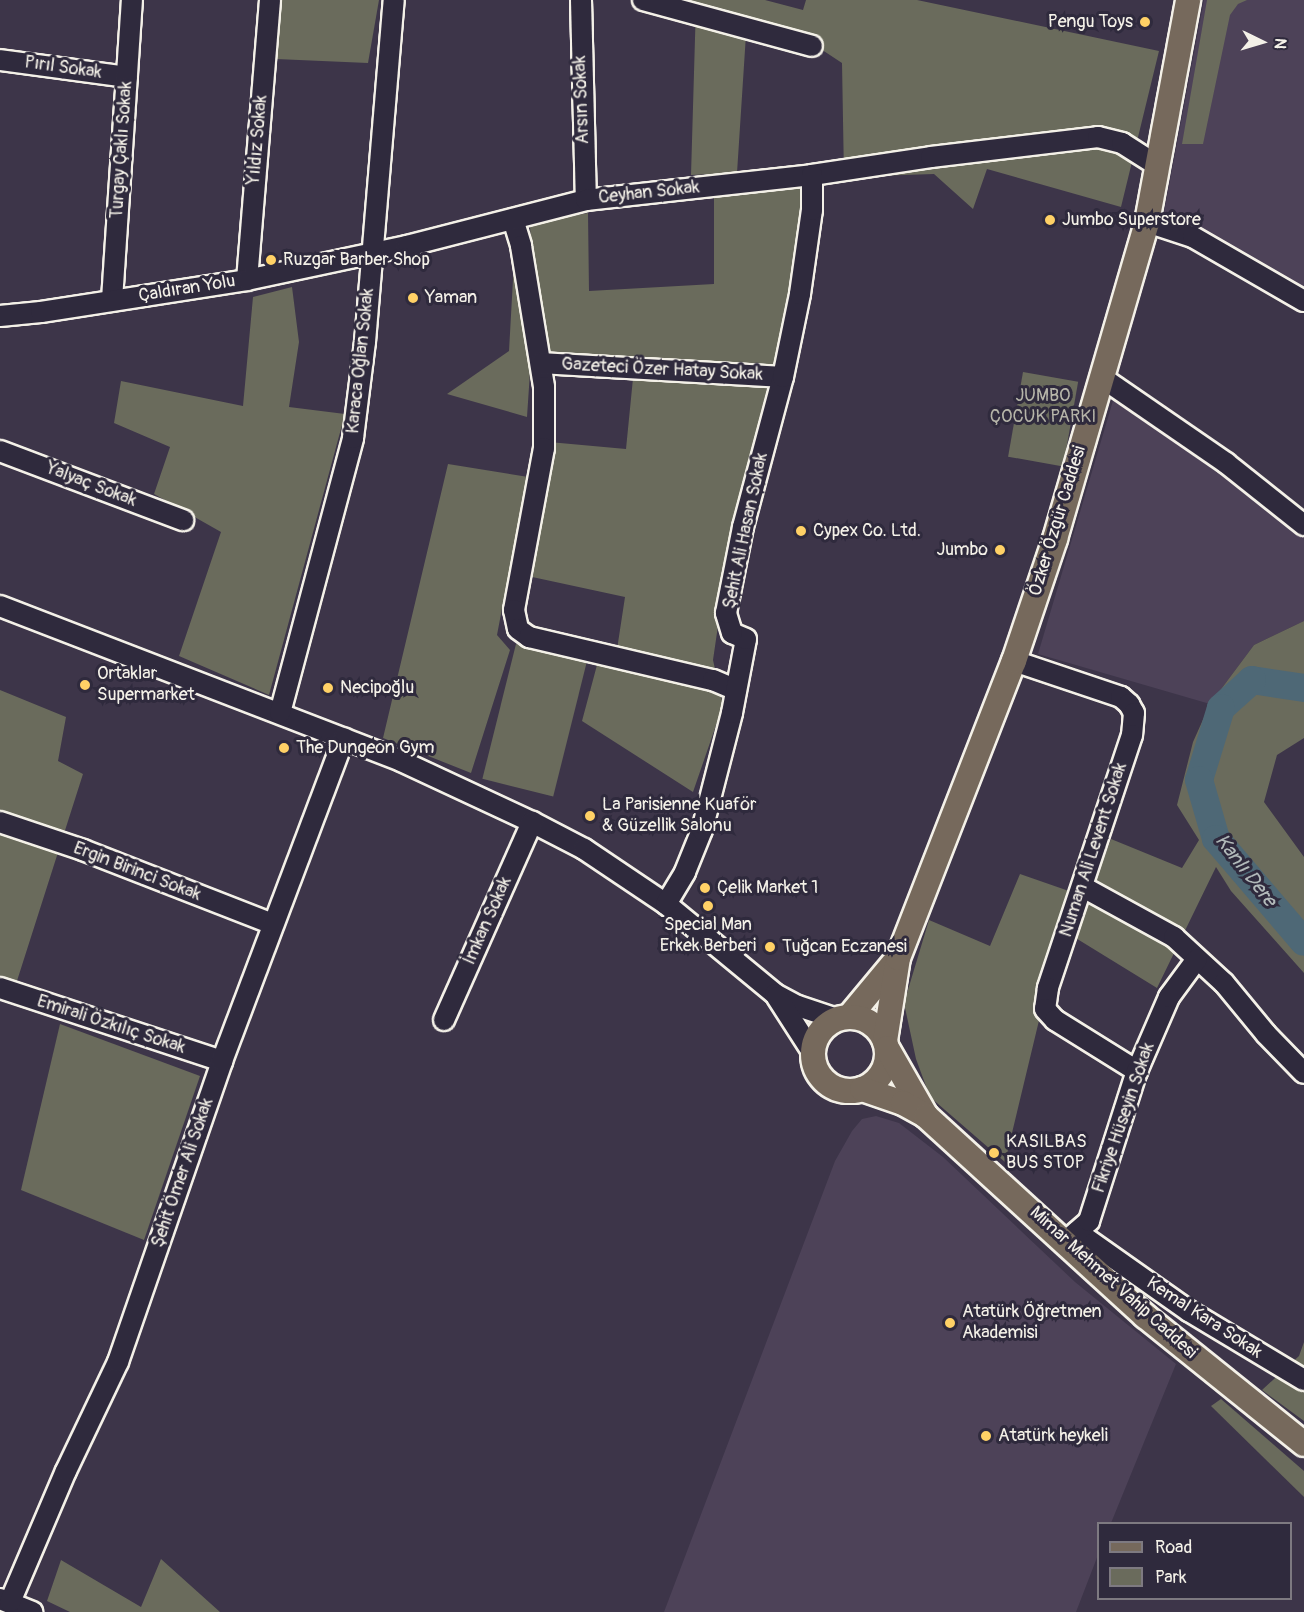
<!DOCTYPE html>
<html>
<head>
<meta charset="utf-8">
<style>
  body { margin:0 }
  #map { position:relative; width:1304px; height:1612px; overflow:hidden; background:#3d3549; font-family:Pangolin,sans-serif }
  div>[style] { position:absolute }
  .built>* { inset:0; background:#4d4258 }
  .green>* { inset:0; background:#6a6b5c; transform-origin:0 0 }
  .river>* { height:28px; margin:-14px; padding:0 14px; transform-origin:14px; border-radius:14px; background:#4e6876 }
  .roads { filter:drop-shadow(2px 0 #f4f1e8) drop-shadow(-2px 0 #f4f1e8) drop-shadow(0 2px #f4f1e8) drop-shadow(0 -2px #f4f1e8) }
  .minor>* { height:20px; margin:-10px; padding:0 10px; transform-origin:10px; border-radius:10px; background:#2f2a3d }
  .major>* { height:24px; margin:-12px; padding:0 12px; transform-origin:12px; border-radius:12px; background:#76695c }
  .major>.ring { margin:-12px; padding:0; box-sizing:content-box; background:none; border:24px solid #76695c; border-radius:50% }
  .dots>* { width:16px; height:16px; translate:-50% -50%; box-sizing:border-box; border:3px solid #2f2a3d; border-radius:50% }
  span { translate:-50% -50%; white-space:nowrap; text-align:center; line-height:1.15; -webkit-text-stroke:6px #2f2a3d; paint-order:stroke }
  .poi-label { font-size:18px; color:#f4f1e8 }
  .right { translate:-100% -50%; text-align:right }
  .left { translate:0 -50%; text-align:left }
  .street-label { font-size:18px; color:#f4f1e8 }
  .park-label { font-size:18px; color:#b6b5a9 }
  .water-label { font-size:20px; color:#b2baba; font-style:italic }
  .legend { position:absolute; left:1097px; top:1522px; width:195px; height:78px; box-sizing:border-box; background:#2f2a3d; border:2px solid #7e7a81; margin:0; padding:8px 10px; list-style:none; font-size:18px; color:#f4f1e8 }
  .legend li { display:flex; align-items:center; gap:12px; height:30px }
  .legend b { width:30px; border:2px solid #7e7a81 }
  .north { position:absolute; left:1232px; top:12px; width:60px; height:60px; -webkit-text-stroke:4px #2f2a3d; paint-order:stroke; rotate:95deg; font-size:16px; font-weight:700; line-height:24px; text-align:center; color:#f4f1e8 }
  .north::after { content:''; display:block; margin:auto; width:21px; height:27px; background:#f4f1e8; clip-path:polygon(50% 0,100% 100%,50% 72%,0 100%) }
</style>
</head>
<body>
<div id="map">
  <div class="built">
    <i style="clip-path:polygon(1204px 0,1304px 0,1304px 288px,1163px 218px)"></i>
    <i style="clip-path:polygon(1120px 377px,1304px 512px,1304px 621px,1254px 645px,1210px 704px,1038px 654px)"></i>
    <i style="clip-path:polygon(876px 1116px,899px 1123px,943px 1157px,1075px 1282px,1176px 1364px,1111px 1523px,1098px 1524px,1098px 1555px,1076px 1612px,664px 1612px,835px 1161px,852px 1131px,862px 1119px)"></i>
  </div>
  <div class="green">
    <i style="clip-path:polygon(280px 0,379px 0,368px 63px,276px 59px)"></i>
    <i style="clip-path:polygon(685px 0,765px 0,803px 10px,806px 0,917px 0,1159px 51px,1121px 207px,987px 169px,973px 209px,934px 174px,844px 177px,842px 63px,798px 34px,747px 19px,737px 173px,691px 175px,696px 4px)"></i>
    <i style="clip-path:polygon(1207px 0,1247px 0,1238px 4px,1230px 15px,1203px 144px,1182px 144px)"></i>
    <i style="clip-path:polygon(820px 181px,733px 523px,713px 660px,723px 705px,693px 792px,582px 721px,597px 665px,614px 669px,625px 597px,509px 572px,497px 635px,510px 650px,471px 773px,383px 738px,448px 464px,547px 480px,549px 442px,626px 449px,635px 358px,531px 357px,527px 417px,447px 394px,509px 351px,514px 261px,531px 253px,530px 224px,588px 213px,589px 291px,714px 284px,714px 198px)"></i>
    <i style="clip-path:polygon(292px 287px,299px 342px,289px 407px,345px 414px,269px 695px,179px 656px,221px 532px,154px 494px,170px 447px,114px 423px,121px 381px,243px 406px,253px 297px)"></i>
    <i style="left:1023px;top:372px;width:56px;height:86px;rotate:10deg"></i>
    <i style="clip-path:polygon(1304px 621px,1304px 738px,1277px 755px,1264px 802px,1304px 857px,1304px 973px,1231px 891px,1216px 867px,1157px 988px,1061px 929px,1005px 1162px,930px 1097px,916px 1059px,904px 1003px,929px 920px,990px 946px,1020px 874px,1089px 898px,1111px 839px,1182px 868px,1199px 840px,1177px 805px,1193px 742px,1210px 704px,1254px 645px)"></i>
    <i style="left:516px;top:644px;width:73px;height:139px;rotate:14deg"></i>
    <i style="clip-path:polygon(0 690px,66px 717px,58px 761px,83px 774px,16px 984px,0 979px)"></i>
    <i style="clip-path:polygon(60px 1024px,200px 1076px,144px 1240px,21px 1190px)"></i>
    <i style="clip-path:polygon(1304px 1342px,1304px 1421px,1262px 1390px,1299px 1356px)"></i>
    <i style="clip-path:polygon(1221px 1399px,1304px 1471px,1304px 1497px,1211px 1406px)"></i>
    <i style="clip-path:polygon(161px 1559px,220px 1612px,70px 1612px,47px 1601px,61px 1560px,141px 1607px)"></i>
  </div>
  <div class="river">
    <i style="left:1304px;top:688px;width:53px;rotate:-171.3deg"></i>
    <i style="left:1252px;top:680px;width:42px;rotate:137.9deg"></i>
    <i style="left:1221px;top:708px;width:75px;rotate:107deg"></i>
    <i style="left:1199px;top:780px;width:61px;rotate:73.9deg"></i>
    <i style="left:1216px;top:839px;width:135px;rotate:49.5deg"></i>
  </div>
  <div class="roads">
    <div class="minor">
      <i style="left:581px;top:0;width:200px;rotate:88.6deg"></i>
      <i style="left:643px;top:0;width:175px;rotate:15.2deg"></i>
      <i style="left:0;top:60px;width:128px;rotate:7.6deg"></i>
      <i style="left:513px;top:219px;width:28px;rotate:73deg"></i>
      <i style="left:521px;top:246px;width:143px;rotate:80.7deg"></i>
      <i style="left:544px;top:387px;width:61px;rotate:90deg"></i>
      <i style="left:544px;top:448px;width:165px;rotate:100.5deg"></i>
      <i style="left:514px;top:610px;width:19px;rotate:78deg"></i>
      <i style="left:518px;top:629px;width:14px;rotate:36deg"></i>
      <i style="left:529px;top:637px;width:189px;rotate:13.2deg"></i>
      <i style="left:713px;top:680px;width:25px;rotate:23deg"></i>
      <i style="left:1147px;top:222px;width:48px;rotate:18.1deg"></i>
      <i style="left:1193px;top:237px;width:128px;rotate:30deg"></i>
      <i style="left:247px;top:280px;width:281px;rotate:-85.3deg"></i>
      <i style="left:112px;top:300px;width:301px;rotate:-86.2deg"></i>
      <i style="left:0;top:316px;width:41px;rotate:-5.6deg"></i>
      <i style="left:41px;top:312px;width:208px;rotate:-8.8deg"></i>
      <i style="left:247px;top:280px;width:164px;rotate:-12deg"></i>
      <i style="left:407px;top:246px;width:185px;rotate:-14.4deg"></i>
      <i style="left:586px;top:200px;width:227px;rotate:-6.3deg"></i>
      <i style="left:812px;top:175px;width:120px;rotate:-8.6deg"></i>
      <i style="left:931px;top:157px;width:168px;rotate:-6.8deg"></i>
      <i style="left:1098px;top:137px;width:25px;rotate:14deg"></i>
      <i style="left:1122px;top:143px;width:43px;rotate:32.6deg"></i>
      <i style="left:541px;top:363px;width:242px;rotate:3.3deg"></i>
      <i style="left:1101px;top:377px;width:152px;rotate:34.5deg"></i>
      <i style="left:1226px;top:463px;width:100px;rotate:38.5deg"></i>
      <i style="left:0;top:451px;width:196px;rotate:20.7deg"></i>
      <i style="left:0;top:606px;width:430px;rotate:21.1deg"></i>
      <i style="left:401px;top:761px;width:145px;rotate:25deg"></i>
      <i style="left:532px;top:822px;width:59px;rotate:27.4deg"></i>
      <i style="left:584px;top:849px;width:99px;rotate:33.9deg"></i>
      <i style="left:666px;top:904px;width:141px;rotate:39.5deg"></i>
      <i style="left:775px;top:994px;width:26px;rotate:28deg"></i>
      <i style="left:798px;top:1006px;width:41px;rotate:18.4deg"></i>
      <i style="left:1014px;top:661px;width:113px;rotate:18.6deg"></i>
      <i style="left:1121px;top:697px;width:11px;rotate:41deg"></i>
      <i style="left:1129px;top:704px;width:10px;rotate:61deg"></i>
      <i style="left:1134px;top:713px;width:22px;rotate:95deg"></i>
      <i style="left:1132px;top:735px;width:267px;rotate:108.4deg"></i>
      <i style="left:1048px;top:988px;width:21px;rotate:98deg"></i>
      <i style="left:1045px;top:1009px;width:15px;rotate:48deg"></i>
      <i style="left:1055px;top:1020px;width:97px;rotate:31.9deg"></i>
      <i style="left:280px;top:713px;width:285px;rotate:-75.1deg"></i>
      <i style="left:353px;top:438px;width:97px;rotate:-82.9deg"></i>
      <i style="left:365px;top:342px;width:343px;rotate:-85.2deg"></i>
      <i style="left:0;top:822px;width:88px;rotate:18.6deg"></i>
      <i style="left:83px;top:850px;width:204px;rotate:21.3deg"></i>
      <i style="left:1083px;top:887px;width:104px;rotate:28.8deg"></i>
      <i style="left:1174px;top:937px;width:68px;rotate:42.6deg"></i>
      <i style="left:1224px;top:983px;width:66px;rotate:50.5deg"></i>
      <i style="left:1266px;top:1034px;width:54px;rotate:45.7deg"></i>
      <i style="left:666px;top:904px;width:37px;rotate:-59deg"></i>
      <i style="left:685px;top:872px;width:45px;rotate:-68deg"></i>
      <i style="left:702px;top:830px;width:121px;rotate:-75.6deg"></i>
      <i style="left:732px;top:713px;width:75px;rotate:-79.3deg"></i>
      <i style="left:746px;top:639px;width:15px;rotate:-157deg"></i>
      <i style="left:732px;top:633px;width:21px;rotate:-107deg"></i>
      <i style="left:726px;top:613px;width:88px;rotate:-78.8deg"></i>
      <i style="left:743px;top:527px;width:155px;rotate:-75.1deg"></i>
      <i style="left:783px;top:377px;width:85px;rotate:-78.4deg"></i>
      <i style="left:800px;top:294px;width:85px;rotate:-81.9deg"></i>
      <i style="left:812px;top:210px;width:35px;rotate:-90deg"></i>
      <i style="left:0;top:988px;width:234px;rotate:18.2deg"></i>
      <i style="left:777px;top:997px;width:67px;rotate:57.3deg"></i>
      <i style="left:444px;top:1020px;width:217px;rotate:-66deg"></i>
      <i style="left:1077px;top:1232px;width:137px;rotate:35.2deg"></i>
      <i style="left:1189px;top:1311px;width:134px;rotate:31deg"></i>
      <i style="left:1065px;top:1242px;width:32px;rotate:-41deg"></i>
      <i style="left:1089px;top:1221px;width:157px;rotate:-72.3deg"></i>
      <i style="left:1137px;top:1071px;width:81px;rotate:-66.6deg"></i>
      <i style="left:1169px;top:997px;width:47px;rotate:-53.6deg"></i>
      <i style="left:0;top:1599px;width:35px;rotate:22deg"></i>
      <i style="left:10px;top:1602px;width:142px;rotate:-66.9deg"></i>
      <i style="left:66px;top:1471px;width:121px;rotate:-64.5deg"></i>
      <i style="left:118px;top:1362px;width:318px;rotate:-70.9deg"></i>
      <i style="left:222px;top:1061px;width:345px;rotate:-69.3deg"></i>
    </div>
    <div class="major">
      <i style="left:849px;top:1017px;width:69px;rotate:-50.3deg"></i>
      <i class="ring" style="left:813px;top:1017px;width:50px;height:50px"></i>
      <i style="left:885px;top:1041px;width:84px;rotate:-81.1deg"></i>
      <i style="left:898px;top:958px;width:319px;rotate:-68.7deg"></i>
      <i style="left:1014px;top:661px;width:129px;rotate:-71.4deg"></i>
      <i style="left:1055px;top:539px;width:330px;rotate:-73.8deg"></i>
      <i style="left:1147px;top:222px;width:226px;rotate:-79.5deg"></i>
      <i style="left:887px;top:1048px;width:78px;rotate:60.2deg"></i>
      <i style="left:862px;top:1089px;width:43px;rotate:18.9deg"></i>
      <i style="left:903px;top:1103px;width:26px;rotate:29deg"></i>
      <i style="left:926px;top:1116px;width:297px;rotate:42.4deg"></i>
      <i style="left:1145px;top:1316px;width:204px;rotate:38.8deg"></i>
    </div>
  </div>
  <div class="dots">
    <i style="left:1145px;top:22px;background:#ffd166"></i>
    <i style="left:1050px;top:220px;background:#ffd166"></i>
    <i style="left:271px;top:260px;background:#ffd166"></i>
    <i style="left:413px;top:298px;background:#ffd166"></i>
    <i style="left:801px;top:531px;background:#ffd166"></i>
    <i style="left:1000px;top:550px;background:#ffd166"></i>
    <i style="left:85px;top:685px;background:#ffd166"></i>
    <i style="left:328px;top:688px;background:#ffd166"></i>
    <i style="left:284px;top:748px;background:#ffd166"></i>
    <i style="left:590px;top:816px;background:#ffd166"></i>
    <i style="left:705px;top:888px;background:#ffd166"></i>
    <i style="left:708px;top:906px;background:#ffd166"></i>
    <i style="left:770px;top:947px;background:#ffd166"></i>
    <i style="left:994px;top:1153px;background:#ffd166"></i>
    <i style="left:950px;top:1323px;background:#ffd166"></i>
    <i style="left:986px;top:1436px;background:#ffd166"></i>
  </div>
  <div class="poi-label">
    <span class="right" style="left:1133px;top:22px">Pengu Toys</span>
    <span class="left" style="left:1062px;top:220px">Jumbo Superstore</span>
    <span class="left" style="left:283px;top:260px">Ruzgar Barber Shop</span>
    <span class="left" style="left:425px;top:298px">Yaman</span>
    <span class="left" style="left:813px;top:531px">Cypex Co. Ltd.</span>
    <span class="right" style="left:988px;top:550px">Jumbo</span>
    <span class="left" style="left:97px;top:685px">Ortaklar<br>Supermarket</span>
    <span class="left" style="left:340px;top:688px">Necipoğlu</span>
    <span class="left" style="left:296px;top:748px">The Dungeon Gym</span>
    <span class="left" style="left:602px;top:816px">La Parisienne Kuaför<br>&amp; Güzellik Salonu</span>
    <span class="left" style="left:717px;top:888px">Çelik Market 1</span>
    <span style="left:708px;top:936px">Special Man<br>Erkek Berberi</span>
    <span class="left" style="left:782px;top:947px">Tuğcan Eczanesi</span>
    <span class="left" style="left:1006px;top:1153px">KASILBAS<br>BUS STOP</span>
    <span class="left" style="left:962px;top:1323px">Atatürk Öğretmen<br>Akademisi</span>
    <span class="left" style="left:998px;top:1436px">Atatürk heykeli</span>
  </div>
  <div class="street-label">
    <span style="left:63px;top:68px;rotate:8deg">Pırıl Sokak</span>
    <span style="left:582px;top:100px;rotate:-92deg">Arsın Sokak</span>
    <span style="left:258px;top:140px;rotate:-85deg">Yıldız Sokak</span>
    <span style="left:122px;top:150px;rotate:-86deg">Turgay Çaklı Sokak</span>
    <span style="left:649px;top:193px;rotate:-6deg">Ceyhan Sokak</span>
    <span style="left:187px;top:289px;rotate:-9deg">Çaldıran Yolu</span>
    <span style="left:361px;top:361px;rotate:-84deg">Karaca Oğlan Sokak</span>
    <span style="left:662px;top:370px;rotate:3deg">Gazeteci Özer Hatay Sokak</span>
    <span style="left:91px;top:485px;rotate:21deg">Yalyaç Sokak</span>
    <span style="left:1058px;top:521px;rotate:-73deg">Özker Özgür Caddesi</span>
    <span style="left:746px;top:531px;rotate:-78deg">Şehit Ali Hasan Sokak</span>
    <span style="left:1094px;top:850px;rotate:-72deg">Numan Ali Levent Sokak</span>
    <span style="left:137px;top:872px;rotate:21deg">Ergin Birinci Sokak</span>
    <span style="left:488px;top:921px;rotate:-66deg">İmkan Sokak</span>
    <span style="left:111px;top:1025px;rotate:18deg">Emirali Özkılıç Sokak</span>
    <span style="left:1124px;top:1118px;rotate:-71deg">Fikriye Hüseyin Sokak</span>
    <span style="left:183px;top:1173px;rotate:-71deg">Şehit Ömer Ali Sokak</span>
    <span style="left:1113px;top:1283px;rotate:42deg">Mimar Mehmet Vahip Caddesi</span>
    <span style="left:1204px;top:1318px;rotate:33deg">Kemal Kara Sokak</span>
  </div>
  <div class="park-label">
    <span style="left:1043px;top:407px">JUMBO<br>ÇOCUK PARKI</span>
  </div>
  <div class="water-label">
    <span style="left:1246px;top:870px;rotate:52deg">Kanlı Dere</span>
  </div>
  <ul class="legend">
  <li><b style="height:8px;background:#76695c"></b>Road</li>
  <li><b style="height:16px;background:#6a6b5c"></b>Park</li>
  </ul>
  <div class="north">N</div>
</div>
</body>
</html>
